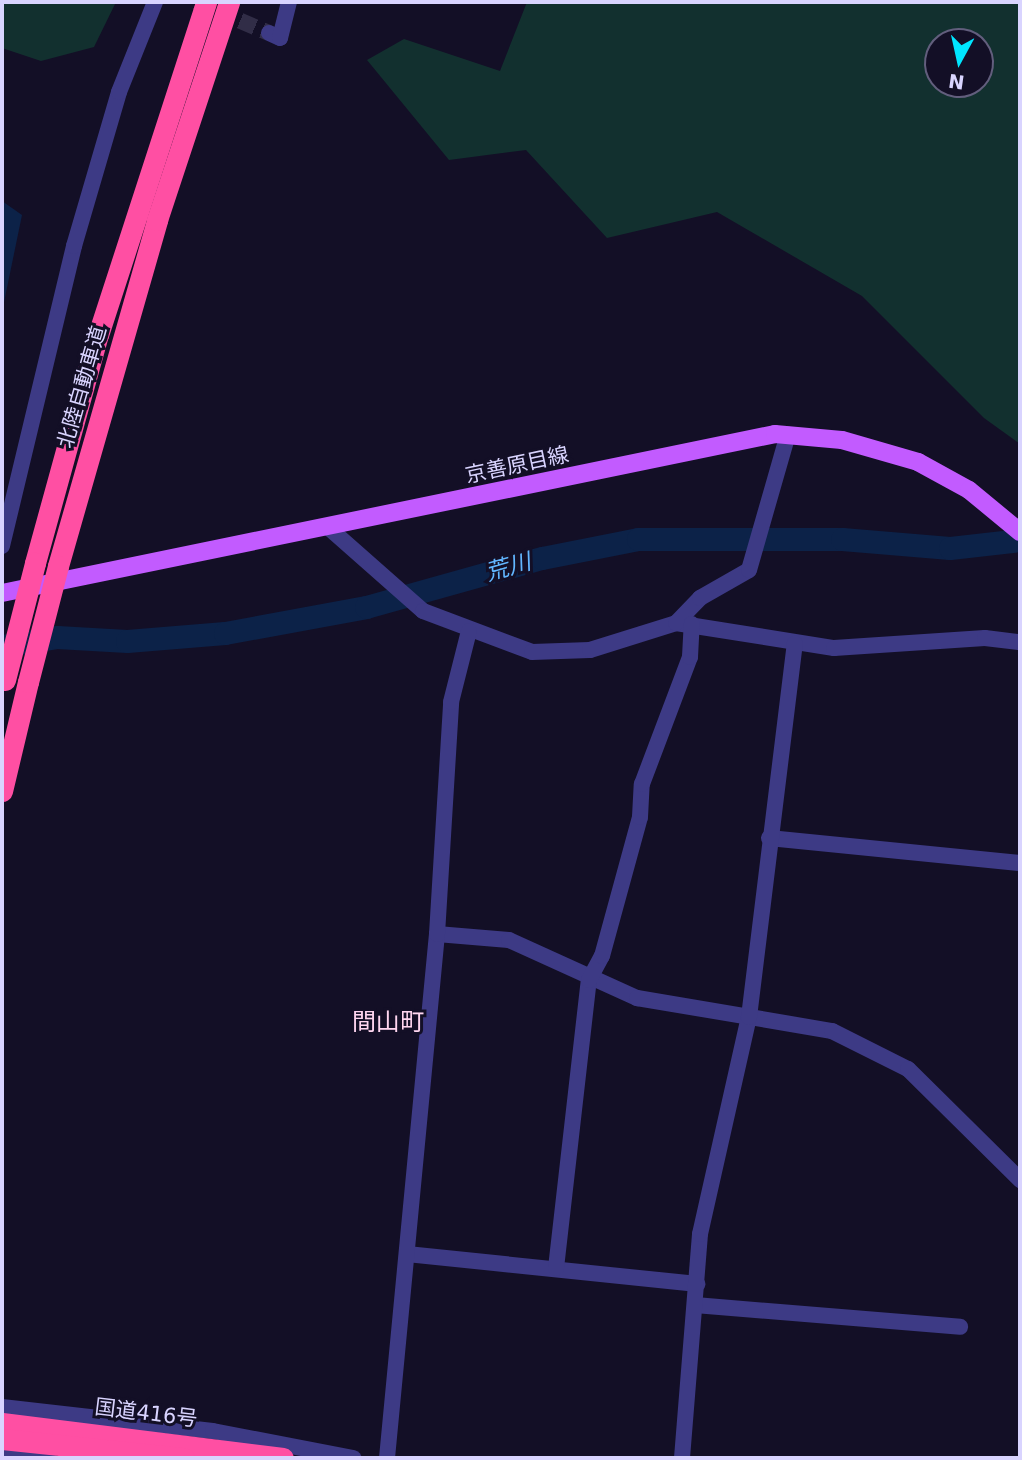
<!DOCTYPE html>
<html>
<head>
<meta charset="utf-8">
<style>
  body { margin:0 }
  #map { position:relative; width:1022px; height:1460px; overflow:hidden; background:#130f26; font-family:"DejaVu Sans","Noto Sans JP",sans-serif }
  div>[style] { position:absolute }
  .green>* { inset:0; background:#12302f }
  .water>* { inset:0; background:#0c2248 }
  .river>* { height:23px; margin:-11.5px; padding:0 11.5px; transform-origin:11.5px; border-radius:11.5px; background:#0c2248 }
  .minor-tunnel>* { height:16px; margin-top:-8px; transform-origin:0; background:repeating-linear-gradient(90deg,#312d47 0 16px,transparent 0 24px) }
  .minor>* { height:16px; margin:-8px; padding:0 8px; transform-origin:8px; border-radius:8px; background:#3d3a85 }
  .major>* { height:18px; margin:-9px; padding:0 9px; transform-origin:9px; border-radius:9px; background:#c25bff }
  .highway>* { height:21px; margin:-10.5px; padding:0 10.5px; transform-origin:10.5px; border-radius:10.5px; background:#ff4fa3 }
  .highway-bridge>* { height:21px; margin:-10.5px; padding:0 10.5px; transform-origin:10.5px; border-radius:10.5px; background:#ff4fa3 }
  span { translate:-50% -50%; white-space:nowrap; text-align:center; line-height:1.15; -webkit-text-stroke:6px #130f26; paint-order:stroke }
  .street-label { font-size:21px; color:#d9d4ff }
  .water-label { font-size:23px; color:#62b6ff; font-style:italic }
  .quarter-label { font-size:24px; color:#ffd6f0 }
  .frame { position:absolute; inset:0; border:4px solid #d9d4ff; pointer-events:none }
  .north { position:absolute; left:924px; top:28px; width:70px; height:70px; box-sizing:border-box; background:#130f26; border:2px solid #625e7d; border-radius:50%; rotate:188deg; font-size:19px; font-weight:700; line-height:28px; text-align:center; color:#d9d4ff }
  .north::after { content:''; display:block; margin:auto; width:24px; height:32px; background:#00e5ff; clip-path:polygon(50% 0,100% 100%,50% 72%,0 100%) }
</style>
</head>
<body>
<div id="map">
  <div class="green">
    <i style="clip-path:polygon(2px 2px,116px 2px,94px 47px,41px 61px,2px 48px)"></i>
    <i style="clip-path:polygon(evenodd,527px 2px,1020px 2px,1020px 444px,984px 418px,862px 296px,717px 212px,607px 238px,526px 150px,449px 160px,367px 60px,404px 39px,500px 71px,527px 2px,938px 42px,980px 42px,980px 84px,938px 84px,938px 42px)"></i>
  </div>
  <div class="water">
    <i style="clip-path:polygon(2px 201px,22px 215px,2px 312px)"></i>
  </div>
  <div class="river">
    <i style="left:2px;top:646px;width:56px;rotate:-9.3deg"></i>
    <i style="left:57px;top:637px;width:70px;rotate:3.3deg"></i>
    <i style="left:127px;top:641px;width:98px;rotate:-4.7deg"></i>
    <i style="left:225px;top:633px;width:143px;rotate:-10.4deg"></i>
    <i style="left:366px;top:607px;width:183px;rotate:-15.6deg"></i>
    <i style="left:542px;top:558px;width:98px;rotate:-11.2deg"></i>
    <i style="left:638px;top:539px;width:204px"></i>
    <i style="left:842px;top:539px;width:108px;rotate:4.8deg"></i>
    <i style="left:950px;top:548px;width:70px;rotate:-6.5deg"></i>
  </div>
  <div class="minor-tunnel">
    <i style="left:196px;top:2px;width:79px;rotate:23deg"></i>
  </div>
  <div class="minor">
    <i style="left:269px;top:33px;width:12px;rotate:24deg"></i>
    <i style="left:280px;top:38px;width:37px;rotate:-76deg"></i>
    <i style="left:329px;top:528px;width:125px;rotate:41.4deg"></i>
    <i style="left:423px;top:611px;width:116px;rotate:20.6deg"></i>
    <i style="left:532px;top:652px;width:58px;rotate:-2deg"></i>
    <i style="left:590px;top:650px;width:90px;rotate:-17.4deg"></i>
    <i style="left:676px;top:623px;width:160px;rotate:9deg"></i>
    <i style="left:834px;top:648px;width:151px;rotate:-3.8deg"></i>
    <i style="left:985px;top:638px;width:35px;rotate:7deg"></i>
    <i style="left:2px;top:546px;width:309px;rotate:-76.5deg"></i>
    <i style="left:74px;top:246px;width:160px;rotate:-73.7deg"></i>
    <i style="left:119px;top:92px;width:97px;rotate:-68.2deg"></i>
    <i style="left:676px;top:623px;width:35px;rotate:-46deg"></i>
    <i style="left:700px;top:598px;width:56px;rotate:-29.7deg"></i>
    <i style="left:749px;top:570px;width:141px;rotate:-74deg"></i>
    <i style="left:769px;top:838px;width:252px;rotate:5.7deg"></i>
    <i style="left:437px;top:934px;width:72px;rotate:4.8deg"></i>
    <i style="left:509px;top:940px;width:141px;rotate:24.4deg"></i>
    <i style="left:637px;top:998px;width:198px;rotate:9.6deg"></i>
    <i style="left:832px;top:1031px;width:85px;rotate:26.6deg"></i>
    <i style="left:908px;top:1069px;width:158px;rotate:44.7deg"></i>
    <i style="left:407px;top:1254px;width:292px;rotate:5.9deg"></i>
    <i style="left:556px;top:1268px;width:290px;rotate:-83.5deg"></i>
    <i style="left:589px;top:980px;width:27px;rotate:-62deg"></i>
    <i style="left:602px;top:956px;width:144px;rotate:-74.7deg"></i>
    <i style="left:640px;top:817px;width:33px;rotate:-87deg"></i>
    <i style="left:642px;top:784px;width:136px;rotate:-69.3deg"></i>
    <i style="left:690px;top:657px;width:33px;rotate:-87deg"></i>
    <i style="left:695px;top:1305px;width:266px;rotate:4.7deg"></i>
    <i style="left:2px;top:1407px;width:212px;rotate:6.5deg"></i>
    <i style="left:213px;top:1431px;width:143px;rotate:10.9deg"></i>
    <i style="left:2px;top:1450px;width:47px;rotate:4.9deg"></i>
    <i style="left:387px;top:1458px;width:526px;rotate:-84.55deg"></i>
    <i style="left:437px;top:934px;width:232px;rotate:-86.5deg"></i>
    <i style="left:451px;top:702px;width:73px;rotate:-75.8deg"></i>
    <i style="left:682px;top:1458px;width:225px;rotate:-85.4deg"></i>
    <i style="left:700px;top:1234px;width:222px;rotate:-77.3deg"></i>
    <i style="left:749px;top:1017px;width:376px;rotate:-83deg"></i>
  </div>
  <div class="major">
    <i style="left:2px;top:593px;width:789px;rotate:-11.62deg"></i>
    <i style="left:775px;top:434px;width:67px;rotate:5.1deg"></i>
    <i style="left:842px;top:440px;width:79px;rotate:16.1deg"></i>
    <i style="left:918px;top:462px;width:58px;rotate:28.8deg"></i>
    <i style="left:969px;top:490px;width:66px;rotate:39.5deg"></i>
  </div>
  <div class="highway">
    <i style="left:35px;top:563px;width:237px;rotate:-74.6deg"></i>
    <i style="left:98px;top:335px;width:350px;rotate:-72deg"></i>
    <i style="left:58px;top:566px;width:360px;rotate:-74deg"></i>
    <i style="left:157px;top:220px;width:230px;rotate:-71.7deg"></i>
    <i style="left:2px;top:791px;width:112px;rotate:-76.6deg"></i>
    <i style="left:2px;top:1423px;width:283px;rotate:7.1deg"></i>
    <i style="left:2px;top:1439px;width:183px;rotate:6deg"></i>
  </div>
  <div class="highway-bridge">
    <i style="left:5px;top:680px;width:121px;rotate:-75.6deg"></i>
    <i style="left:28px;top:682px;width:120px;rotate:-75.5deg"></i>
  </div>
  <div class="street-label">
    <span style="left:82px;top:387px;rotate:-74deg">北陸自動車道</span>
    <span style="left:517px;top:465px;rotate:-12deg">京善原目線</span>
    <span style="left:146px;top:1413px;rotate:7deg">国道416号</span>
  </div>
  <div class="water-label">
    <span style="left:508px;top:567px;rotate:-16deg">荒川</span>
  </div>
  <div class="quarter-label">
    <span style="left:388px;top:1023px">間山町</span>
  </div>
  <div class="frame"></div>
  <div class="north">N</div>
</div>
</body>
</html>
